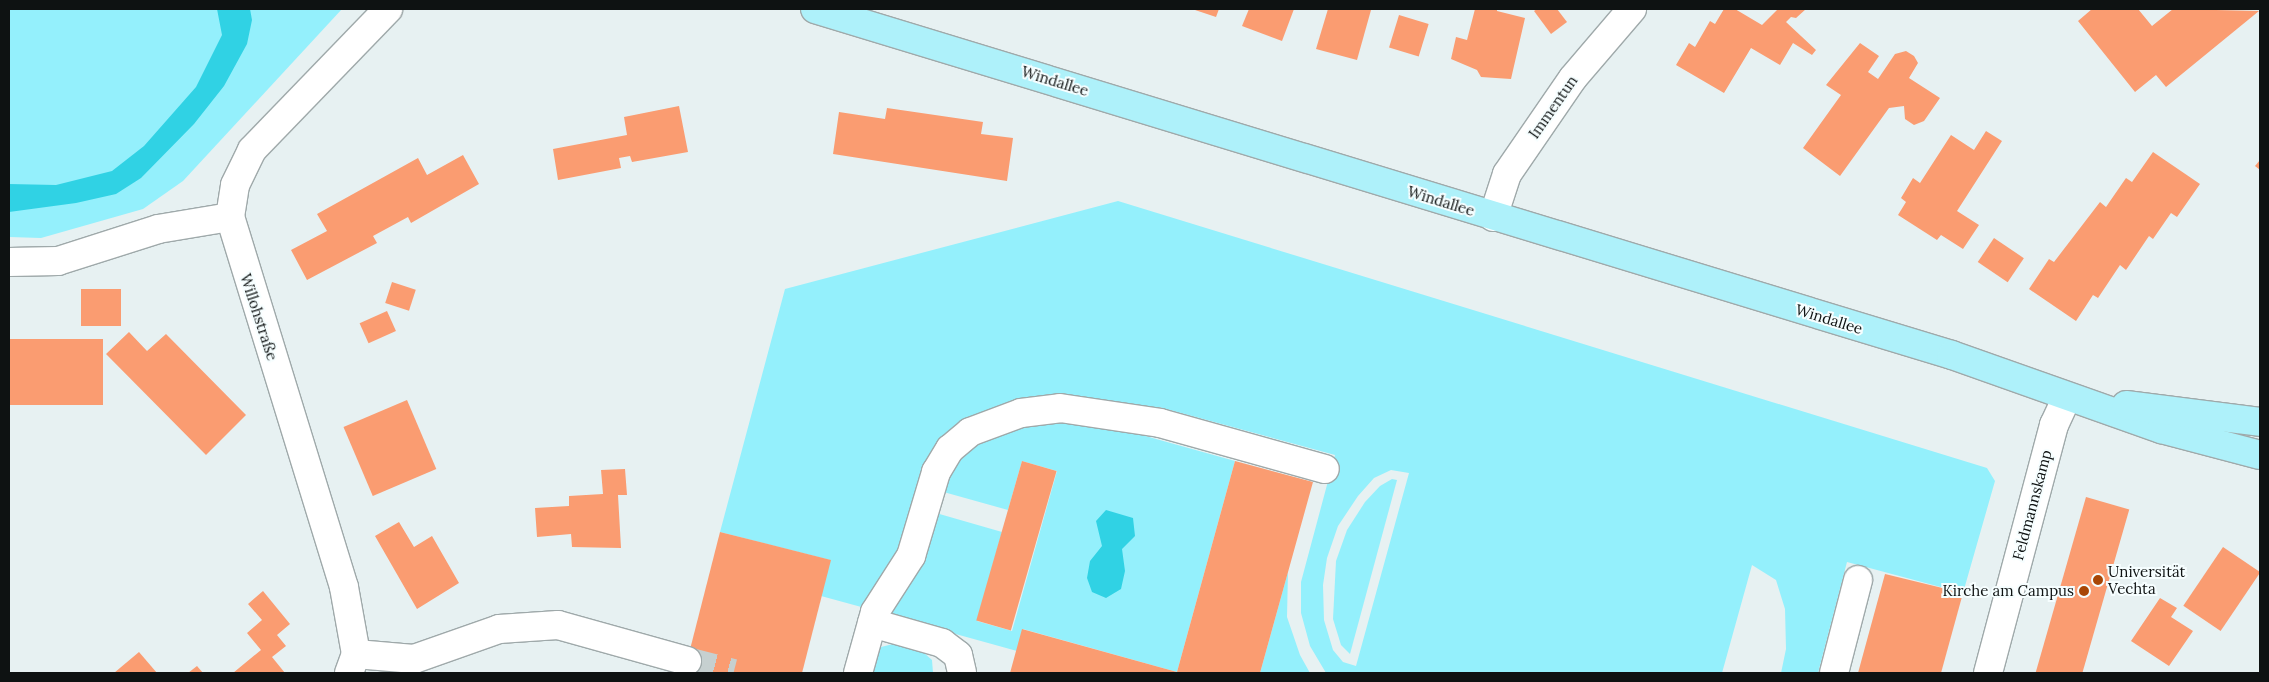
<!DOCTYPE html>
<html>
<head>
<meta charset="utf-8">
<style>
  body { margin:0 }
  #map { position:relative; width:2269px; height:682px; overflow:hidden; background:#e7f1f2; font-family:Lora,serif }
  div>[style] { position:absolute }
  .green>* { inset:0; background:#94f0fc }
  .water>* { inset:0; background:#30d2e4 }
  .building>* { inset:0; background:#fa9c71; transform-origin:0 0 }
  .minor-tunnel>* { height:28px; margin-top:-14px; transform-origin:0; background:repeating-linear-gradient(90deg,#c6d0d0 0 28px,transparent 0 42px) }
  .roads { filter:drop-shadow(1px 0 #9fa9aa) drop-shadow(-1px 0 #9fa9aa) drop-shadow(0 1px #9fa9aa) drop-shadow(0 -1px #9fa9aa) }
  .minor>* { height:28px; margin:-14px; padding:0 14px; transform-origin:14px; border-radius:14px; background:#fff }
  .major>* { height:28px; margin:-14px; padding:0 14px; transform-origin:14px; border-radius:14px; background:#aef1fa }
  .dots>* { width:14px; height:14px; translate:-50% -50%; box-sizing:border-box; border:2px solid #f6feff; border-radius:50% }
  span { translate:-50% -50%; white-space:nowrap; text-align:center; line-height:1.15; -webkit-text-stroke:4px #f6feff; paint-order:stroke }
  .street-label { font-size:15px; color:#0e1212 }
  .poi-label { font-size:15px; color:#0e1212 }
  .left { translate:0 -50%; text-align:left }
  .right { translate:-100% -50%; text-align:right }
  .frame { position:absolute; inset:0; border:10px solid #0e1212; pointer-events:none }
</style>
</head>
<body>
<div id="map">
  <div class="green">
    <i style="clip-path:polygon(9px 9px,342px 9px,183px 181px,143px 209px,41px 238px,9px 237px)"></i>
    <i style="clip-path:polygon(evenodd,1118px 201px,1987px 468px,1995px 481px,1963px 593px,1847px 562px,1818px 673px,1781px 673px,1786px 649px,1785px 609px,1776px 580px,1752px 565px,1722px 673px,1326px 673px,1310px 646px,1301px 613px,1301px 582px,1335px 455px,1159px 407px,1157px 413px,979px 415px,899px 557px,865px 608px,821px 596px,830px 560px,720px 532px,785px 289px,1118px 201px,1391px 470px,1409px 473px,1356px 666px,1343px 662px,1333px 650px,1324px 620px,1323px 585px,1327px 558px,1338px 526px,1358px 496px,1374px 478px,1391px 470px)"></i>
    <i style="clip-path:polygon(1055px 420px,1106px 425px,1235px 461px,1177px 672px,1023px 629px,1017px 651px,887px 615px,936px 513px,1002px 532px,977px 621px,1012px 631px,1057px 471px,1022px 461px,1008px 510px,940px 491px,960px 453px,978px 440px,1018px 426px)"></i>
    <i style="clip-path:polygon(1392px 479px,1397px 480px,1350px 654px,1341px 645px,1333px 619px,1336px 561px,1347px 530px,1365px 502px,1380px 486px)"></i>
    <i style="clip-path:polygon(1288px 572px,1287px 617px,1300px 655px,1310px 673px,1260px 673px)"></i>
    <i style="clip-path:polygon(893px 644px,923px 652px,932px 660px,933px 673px,870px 673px,872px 656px,881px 647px)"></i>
  </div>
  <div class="water">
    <i style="clip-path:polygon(217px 9px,250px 9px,252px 20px,247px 44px,224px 86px,194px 124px,141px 178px,116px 194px,76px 203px,9px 212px,9px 184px,56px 185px,112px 171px,144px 146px,196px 87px,222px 35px)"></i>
    <i style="clip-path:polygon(1106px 510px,1133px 518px,1135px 536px,1122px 549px,1125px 571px,1121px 589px,1106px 598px,1092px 592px,1087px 578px,1090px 561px,1102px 546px,1096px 521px)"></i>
  </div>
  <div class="building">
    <i style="clip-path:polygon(1192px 9px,1219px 9px,1216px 17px)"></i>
    <i style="clip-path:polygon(1249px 9px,1294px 9px,1282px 41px,1242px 26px)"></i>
    <i style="clip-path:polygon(1328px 9px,1371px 10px,1357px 60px,1316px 49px)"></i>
    <i style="clip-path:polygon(1475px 9px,1497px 9px,1497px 11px,1525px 18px,1511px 79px,1481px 77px,1477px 70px,1451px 59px,1456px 37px,1467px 40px)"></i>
    <i style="clip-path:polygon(1537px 9px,1557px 9px,1567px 22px,1551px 34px,1534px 11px)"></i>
    <i style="clip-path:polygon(1724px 9px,1735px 9px,1762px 25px,1778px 9px,1806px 9px,1796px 18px,1791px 17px,1786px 22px,1816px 50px,1812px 55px,1793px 43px,1780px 65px,1751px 48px,1724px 93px,1676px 65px,1689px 43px,1695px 47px,1710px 21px,1715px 24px)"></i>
    <i style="clip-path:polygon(2092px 9px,2138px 9px,2152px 26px,2173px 9px,2259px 11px,2166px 87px,2156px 75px,2135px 92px,2078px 21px)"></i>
    <i style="left:1399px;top:15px;width:31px;height:34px;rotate:17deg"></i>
    <i style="clip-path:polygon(1860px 43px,1879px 56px,1868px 72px,1878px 79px,1895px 54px,1906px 51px,1914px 56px,1918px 63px,1909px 78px,1940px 98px,1924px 121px,1914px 125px,1905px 119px,1904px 106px,1889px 108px,1840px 176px,1803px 148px,1841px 95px,1826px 85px)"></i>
    <i style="clip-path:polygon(679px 106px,688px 152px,632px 162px,630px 156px,619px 158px,621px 168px,558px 180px,553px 149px,627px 135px,624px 117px)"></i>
    <i style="clip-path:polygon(887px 108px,983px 122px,981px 134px,1013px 138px,1007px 181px,833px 154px,839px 112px,885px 119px)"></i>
    <i style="clip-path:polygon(1986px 131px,2002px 141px,1957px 211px,1979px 225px,1963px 249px,1941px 235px,1937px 240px,1898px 215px,1906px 202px,1901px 198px,1913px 178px,1920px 183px,1951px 135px,1974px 150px)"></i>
    <i style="clip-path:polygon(2153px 152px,2200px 184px,2177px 217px,2171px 213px,2153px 239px,2149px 236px,2126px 270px,2120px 265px,2098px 298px,2093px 295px,2076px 321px,2029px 289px,2049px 259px,2054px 262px,2100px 202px,2106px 207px,2126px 178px,2132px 182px)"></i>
    <i style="clip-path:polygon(463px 155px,479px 184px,411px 223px,408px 217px,373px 236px,377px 243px,307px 280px,291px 250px,327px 231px,317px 214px,418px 158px,427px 175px)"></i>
    <i style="clip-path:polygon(2260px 160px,2260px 170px,2255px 166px)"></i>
    <i style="left:1994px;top:238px;width:36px;height:29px;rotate:34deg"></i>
    <i style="left:392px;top:282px;width:25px;height:22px;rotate:18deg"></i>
    <i style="left:81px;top:289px;width:40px;height:37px"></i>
    <i style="left:387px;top:311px;width:22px;height:30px;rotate:66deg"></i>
    <i style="clip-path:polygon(129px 332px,147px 351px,166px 334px,246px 415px,206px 455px,106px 354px)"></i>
    <i style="left:9px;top:339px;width:94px;height:66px"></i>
    <i style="left:407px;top:400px;width:75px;height:69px;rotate:67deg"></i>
    <i style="left:1022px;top:461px;width:36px;height:166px;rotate:16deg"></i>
    <i style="clip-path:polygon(1235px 461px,1313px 482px,1260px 673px,1010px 673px,1022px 629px,1177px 672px)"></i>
    <i style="clip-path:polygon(625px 469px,627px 495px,618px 495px,621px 548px,572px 547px,571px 534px,537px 537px,535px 508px,569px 506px,569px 496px,603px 494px,601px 470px)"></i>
    <i style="left:2086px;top:497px;width:45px;height:182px;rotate:16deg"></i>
    <i style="clip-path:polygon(399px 522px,414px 547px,432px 536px,459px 583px,417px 609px,375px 536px)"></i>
    <i style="clip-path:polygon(720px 532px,831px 560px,802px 673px,684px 673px)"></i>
    <i style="left:2223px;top:547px;width:45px;height:71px;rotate:34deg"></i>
    <i style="clip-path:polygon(1885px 574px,1963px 593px,1941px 673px,1858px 673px)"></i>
    <i style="clip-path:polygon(263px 591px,290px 624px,277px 635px,286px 646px,272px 657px,285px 673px,233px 673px,261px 650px,247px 633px,262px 620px,248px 604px)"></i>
    <i style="clip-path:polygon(2160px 598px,2177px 608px,2171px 617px,2193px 631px,2169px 666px,2131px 641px)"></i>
    <i style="clip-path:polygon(139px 652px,157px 673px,114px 673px)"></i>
    <i style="clip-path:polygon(197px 666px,203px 673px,188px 673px)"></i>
  </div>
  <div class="minor-tunnel">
    <i style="left:687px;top:661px;width:48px;rotate:14.6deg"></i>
  </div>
  <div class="roads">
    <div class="minor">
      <i style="left:1493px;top:217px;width:45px;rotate:-72deg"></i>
      <i style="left:1507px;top:174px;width:116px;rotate:-55.5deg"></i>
      <i style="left:1573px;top:78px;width:91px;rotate:-49.5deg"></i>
      <i style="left:9px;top:262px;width:49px;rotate:-1.2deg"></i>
      <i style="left:58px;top:261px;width:105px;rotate:-17.7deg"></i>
      <i style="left:158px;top:229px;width:73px;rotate:-9.5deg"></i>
      <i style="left:872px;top:623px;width:73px;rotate:15.9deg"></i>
      <i style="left:942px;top:643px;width:20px;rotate:37deg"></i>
      <i style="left:958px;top:655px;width:18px;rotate:77deg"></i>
      <i style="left:356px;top:654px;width:58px;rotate:4.9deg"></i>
      <i style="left:414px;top:659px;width:90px;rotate:-19.4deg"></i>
      <i style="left:499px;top:629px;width:59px;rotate:-3.9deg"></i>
      <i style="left:558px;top:625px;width:134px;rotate:15.6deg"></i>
      <i style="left:349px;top:673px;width:20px;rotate:-70deg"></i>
      <i style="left:356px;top:654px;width:68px;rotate:-100.2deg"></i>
      <i style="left:344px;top:587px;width:387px;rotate:-107.1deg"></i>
      <i style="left:230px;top:217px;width:32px;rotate:-81deg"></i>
      <i style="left:235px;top:185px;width:39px;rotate:-64deg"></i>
      <i style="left:252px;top:150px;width:196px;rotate:-46deg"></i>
      <i style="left:858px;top:673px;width:63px;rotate:-74.4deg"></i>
      <i style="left:875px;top:612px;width:67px;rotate:-57.3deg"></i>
      <i style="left:911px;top:556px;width:88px;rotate:-73.4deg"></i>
      <i style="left:936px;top:472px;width:27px;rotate:-59deg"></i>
      <i style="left:950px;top:449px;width:26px;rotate:-40deg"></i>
      <i style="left:970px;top:432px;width:54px;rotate:-20.4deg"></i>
      <i style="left:1021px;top:413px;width:39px;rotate:-7deg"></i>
      <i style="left:1060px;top:408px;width:101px;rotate:8.5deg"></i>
      <i style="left:1160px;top:423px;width:171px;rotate:15.6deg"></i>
      <i style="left:1834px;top:673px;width:96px;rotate:-75.5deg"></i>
      <i style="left:1988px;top:673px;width:257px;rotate:-75.1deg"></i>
      <i style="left:2054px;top:425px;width:31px;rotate:-65deg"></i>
    </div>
    <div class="major">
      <i style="left:815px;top:9px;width:1188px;rotate:16.93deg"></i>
      <i style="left:1952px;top:355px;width:222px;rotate:19.5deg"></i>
      <i style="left:2161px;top:429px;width:102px;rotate:14.7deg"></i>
      <i style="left:2126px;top:405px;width:135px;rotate:7.2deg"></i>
    </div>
  </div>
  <div class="dots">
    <i style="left:2098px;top:580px;background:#a84606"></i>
    <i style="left:2084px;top:591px;background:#a84606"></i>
  </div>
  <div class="street-label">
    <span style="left:1055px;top:81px;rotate:17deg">Windallee</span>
    <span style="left:1553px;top:107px;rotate:-55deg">Immentun</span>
    <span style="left:1441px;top:201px;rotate:17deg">Windallee</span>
    <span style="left:259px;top:317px;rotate:72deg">Willohstraße</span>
    <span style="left:1829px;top:319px;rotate:17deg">Windallee</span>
    <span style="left:2032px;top:505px;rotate:-75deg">Feldmannskamp</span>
  </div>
  <div class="poi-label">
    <span class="left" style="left:2108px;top:580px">Universität<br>Vechta</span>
    <span class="right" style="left:2074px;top:591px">Kirche am Campus</span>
  </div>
  <div class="frame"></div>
</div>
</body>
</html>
